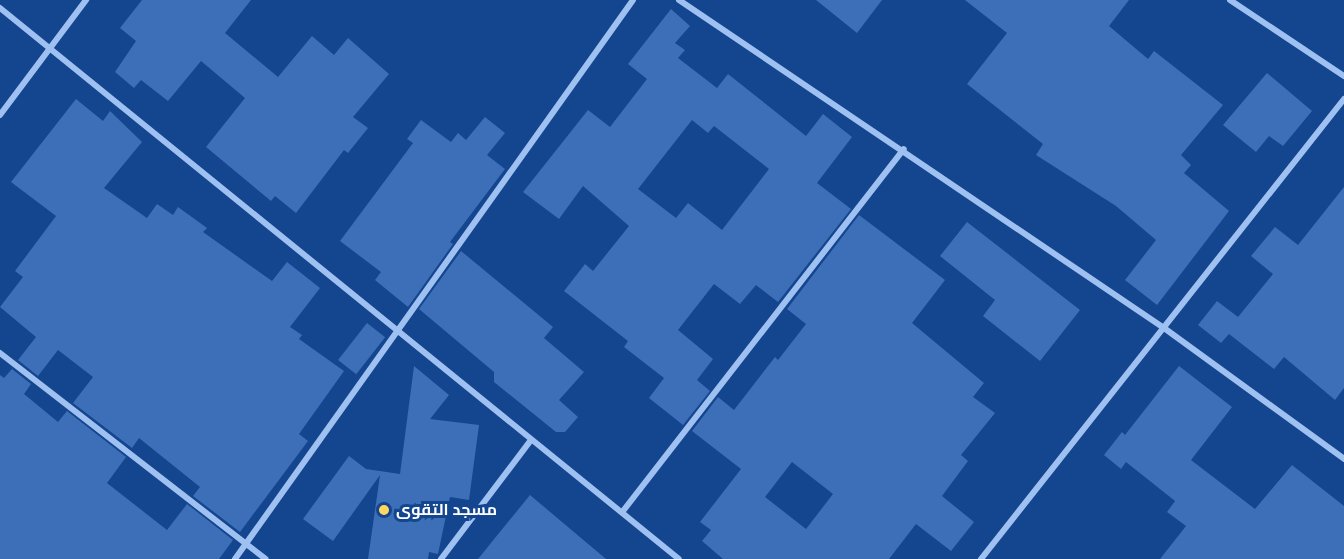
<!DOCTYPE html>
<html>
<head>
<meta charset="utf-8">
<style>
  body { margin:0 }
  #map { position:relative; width:1344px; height:559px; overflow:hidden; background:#14458f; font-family:Roboto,Cairo,sans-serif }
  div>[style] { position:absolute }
  .building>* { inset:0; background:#3d6fb8; transform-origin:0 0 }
  .minor>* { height:6px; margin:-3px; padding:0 3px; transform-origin:3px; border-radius:3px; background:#9fc1f1 }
  .dots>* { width:16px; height:16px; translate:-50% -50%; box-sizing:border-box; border:3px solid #14458f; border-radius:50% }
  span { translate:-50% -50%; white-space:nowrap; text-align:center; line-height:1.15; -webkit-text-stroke:6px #14458f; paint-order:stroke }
  .poi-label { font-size:16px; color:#fff; font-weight:700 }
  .left { translate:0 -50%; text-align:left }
</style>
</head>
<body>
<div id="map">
  <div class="building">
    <i style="clip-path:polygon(142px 0,251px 0,225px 33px,278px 77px,312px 36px,334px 55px,348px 38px,389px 74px,353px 117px,368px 128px,348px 153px,344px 150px,296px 213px,275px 196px,271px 201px,206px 147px,245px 98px,201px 61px,168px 101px,141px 80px,134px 88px,115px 72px,136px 41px,120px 28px)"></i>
    <i style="clip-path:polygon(816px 0,882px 0,857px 33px)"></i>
    <i style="clip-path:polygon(965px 0,1129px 0,1109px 26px,1148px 59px,1154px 51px,1223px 105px,1181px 155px,1191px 165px,1184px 173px,1229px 211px,1157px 305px,1125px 280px,1156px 240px,1116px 206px,1036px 155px,1043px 144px,967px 84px,1007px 33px)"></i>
    <i style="clip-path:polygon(evenodd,671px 9px,690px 26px,675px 43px,685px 50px,678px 58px,717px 88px,728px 74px,806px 136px,823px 114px,852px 137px,817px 183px,851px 209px,778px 302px,756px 285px,740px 304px,714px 284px,678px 330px,713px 359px,697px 380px,710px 391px,683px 425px,649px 398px,664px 378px,624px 347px,628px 341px,564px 291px,585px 264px,593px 271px,629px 226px,583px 186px,559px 219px,523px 192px,588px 110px,610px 127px,647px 79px,628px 64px,671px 9px,692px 120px,708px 133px,714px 126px,769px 169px,722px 230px,688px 203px,676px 218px,638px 189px,692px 120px)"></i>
    <i style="clip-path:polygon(1267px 73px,1312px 111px,1283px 146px,1269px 136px,1256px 152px,1223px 125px)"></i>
    <i style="clip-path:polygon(76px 99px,103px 121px,110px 111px,142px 142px,104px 188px,147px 218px,157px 204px,173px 215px,178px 207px,207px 228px,203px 232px,272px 281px,287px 262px,320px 288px,290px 327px,302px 335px,299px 339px,344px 371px,299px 434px,308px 441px,240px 532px,193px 496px,200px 487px,139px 438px,132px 448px,73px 403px,93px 377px,58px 350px,38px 376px,18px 360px,36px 337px,0 307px,23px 277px,15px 271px,56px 216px,11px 182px)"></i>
    <i style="clip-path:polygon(485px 117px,505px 133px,487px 155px,505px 169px,450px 242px,453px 244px,408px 307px,375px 280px,381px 272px,340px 241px,413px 143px,407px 139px,421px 120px,451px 142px,458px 133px,466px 140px)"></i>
    <i style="clip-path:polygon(1344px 187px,1344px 388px,1335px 400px,1284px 357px,1274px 369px,1229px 334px,1221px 343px,1198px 325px,1217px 301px,1238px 317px,1273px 274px,1251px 256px,1275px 227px,1298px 245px)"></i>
    <i style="clip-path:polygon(evenodd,859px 215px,945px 280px,912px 323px,984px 383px,973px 397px,995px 413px,961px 455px,968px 461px,942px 496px,974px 522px,951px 551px,916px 524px,889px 559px,723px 559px,702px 541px,711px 530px,700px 522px,741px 469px,692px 431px,718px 397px,734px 410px,775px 357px,778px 360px,806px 324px,787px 309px,859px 215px,792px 462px,833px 494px,806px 529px,765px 497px,792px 462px)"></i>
    <i style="clip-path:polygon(967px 222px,1080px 310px,1040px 361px,983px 316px,995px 300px,940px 256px)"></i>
    <i style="clip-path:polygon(461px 251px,553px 327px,544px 338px,584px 372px,559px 400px,578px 417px,565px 432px,556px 432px,494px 382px,494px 372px,419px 309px)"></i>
    <i style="left:367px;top:323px;width:23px;height:47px;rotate:38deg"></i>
    <i style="clip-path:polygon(414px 366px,449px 395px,430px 419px,479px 425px,469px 500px,450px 497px,438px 554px,429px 552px,428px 559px,368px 559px,380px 475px,333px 541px,303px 519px,349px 456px,366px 469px,400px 474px)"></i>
    <i style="clip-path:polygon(1179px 366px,1232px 407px,1191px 460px,1255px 509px,1292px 465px,1344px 506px,1344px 559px,1160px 559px,1186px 526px,1167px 512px,1175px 501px,1126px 462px,1121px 469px,1104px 455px,1122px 432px,1125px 435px)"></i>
    <i style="clip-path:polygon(12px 369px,31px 384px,24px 394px,58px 422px,67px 411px,126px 457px,107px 483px,167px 530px,187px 504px,233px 540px,219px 559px,0 559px,0 375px,4px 378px)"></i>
    <i style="clip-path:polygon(530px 495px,606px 559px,478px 559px)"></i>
  </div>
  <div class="minor">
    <i style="left:679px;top:0;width:585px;rotate:34.07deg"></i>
    <i style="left:1164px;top:328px;width:223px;rotate:36deg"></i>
    <i style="left:1230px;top:0;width:137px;rotate:33.7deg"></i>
    <i style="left:0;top:8px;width:874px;rotate:39.06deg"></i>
    <i style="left:0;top:115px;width:144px;rotate:-53.2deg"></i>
    <i style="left:0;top:353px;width:336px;rotate:37.8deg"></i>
    <i style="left:623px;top:511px;width:458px;rotate:-52.2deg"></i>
    <i style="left:235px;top:559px;width:686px;rotate:-54.55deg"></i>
    <i style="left:441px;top:559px;width:149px;rotate:-52.9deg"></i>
    <i style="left:981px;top:559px;width:586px;rotate:-51.72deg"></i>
  </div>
  <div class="dots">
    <i style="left:384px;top:510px;background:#ffd75f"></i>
  </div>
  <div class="poi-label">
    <span class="left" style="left:396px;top:510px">مسجد التقوى</span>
  </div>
</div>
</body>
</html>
